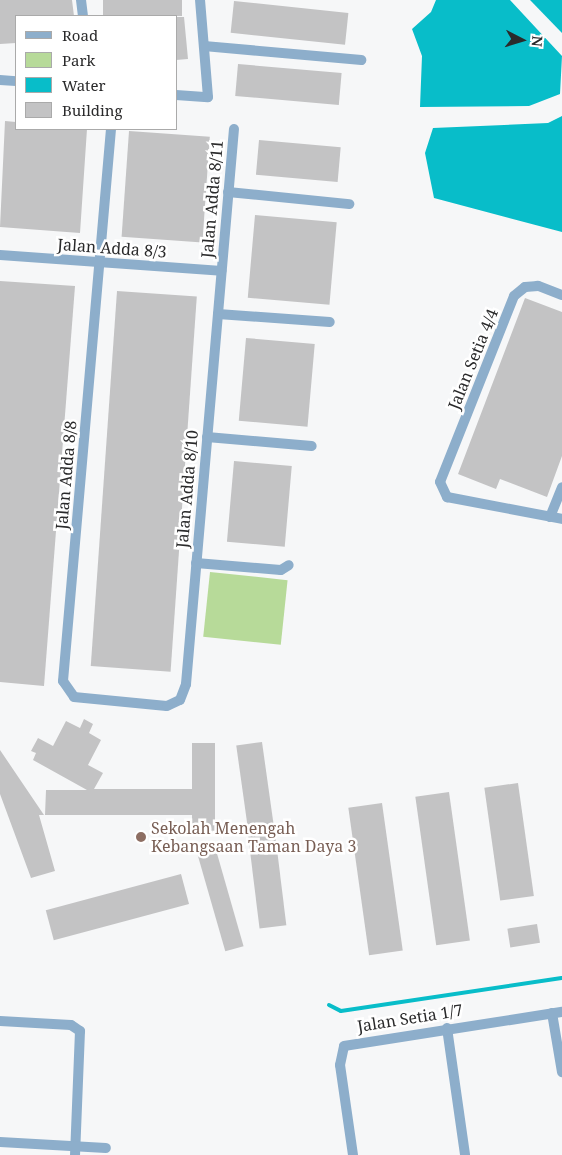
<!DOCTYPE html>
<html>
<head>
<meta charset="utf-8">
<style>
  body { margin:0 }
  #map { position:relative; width:562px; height:1155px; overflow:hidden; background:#f6f7f8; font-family:"Noto Serif",serif }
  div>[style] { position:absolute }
  .green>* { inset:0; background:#b7da99; transform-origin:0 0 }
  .water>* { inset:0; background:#08bdc9 }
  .stream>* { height:4px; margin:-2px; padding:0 2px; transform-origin:2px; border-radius:2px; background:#08bdc9 }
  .building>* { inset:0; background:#c3c3c4; transform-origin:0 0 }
  .street>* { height:10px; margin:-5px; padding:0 5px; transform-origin:5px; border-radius:5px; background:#8daecb }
  .dots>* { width:14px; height:14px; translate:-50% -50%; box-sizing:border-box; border:2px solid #fff; border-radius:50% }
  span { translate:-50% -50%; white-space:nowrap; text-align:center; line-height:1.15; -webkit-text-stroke:5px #fff; paint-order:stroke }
  .street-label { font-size:16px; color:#2a2a2b }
  .education-label { font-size:16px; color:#785e54 }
  .left { translate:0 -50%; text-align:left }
  .legend { position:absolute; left:15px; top:15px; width:162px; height:115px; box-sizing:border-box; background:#fff; border:1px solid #aaa; margin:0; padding:6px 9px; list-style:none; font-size:15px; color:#2a2a2b }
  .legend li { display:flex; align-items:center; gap:10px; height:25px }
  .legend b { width:25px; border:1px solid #aaa }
  .north { position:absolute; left:497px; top:15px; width:50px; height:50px; -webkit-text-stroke:4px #fff; paint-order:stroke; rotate:95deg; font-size:14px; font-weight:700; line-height:20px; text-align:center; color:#2a2a2b }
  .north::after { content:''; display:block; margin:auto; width:18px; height:22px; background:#2a2a2b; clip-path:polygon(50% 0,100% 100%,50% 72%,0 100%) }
</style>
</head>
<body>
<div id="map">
  <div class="green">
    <i style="left:210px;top:572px;width:78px;height:65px;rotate:6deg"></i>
  </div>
  <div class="water">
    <i style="clip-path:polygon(436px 0,510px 0,562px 56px,560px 94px,529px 106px,420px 107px,422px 56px,412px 29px,431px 12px)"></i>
    <i style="clip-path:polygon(530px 0,562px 0,562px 33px)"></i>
    <i style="clip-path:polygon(562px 116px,562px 232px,434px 198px,425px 153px,433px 128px,548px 123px)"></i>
  </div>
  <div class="stream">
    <i style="left:329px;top:1005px;width:13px;rotate:27deg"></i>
    <i style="left:341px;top:1011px;width:223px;rotate:-8.5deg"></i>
  </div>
  <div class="building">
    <i style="clip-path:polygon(0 0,72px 0,74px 16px,16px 16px,16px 43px,0 44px)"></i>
    <i style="left:103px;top:0;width:79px;height:16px"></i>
    <i style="left:234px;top:1px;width:115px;height:32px;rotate:6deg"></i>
    <i style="clip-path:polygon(176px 17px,184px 17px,188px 59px,176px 60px)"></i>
    <i style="left:238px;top:64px;width:104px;height:32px;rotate:5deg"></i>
    <i style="clip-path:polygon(5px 121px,16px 122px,16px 129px,87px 129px,80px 233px,0 227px)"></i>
    <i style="left:129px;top:131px;width:81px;height:106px;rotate:4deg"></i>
    <i style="left:259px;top:140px;width:82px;height:35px;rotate:5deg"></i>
    <i style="left:255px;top:215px;width:82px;height:83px;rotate:5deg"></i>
    <i style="clip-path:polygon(0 281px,75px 286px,44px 686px,0 682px)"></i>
    <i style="left:117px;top:291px;width:80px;height:376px;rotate:4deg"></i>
    <i style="clip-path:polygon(525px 298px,562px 312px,562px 456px,547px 497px,500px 479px,496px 489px,458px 474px)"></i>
    <i style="left:246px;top:338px;width:69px;height:83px;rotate:5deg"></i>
    <i style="left:234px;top:461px;width:58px;height:81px;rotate:5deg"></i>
    <i style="clip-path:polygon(84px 719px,93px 724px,89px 733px,101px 740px,88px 765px,103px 773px,94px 789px,192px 789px,192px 743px,215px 743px,215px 832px,192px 832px,192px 815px,45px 815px,46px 790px,87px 790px,33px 760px,36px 753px,31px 751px,38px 738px,53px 746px,66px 721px,80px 728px)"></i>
    <i style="left:262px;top:742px;width:90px;height:26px;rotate:82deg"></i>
    <i style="clip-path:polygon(0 750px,44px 815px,39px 815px,55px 871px,31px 878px,0 794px)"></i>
    <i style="left:518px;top:783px;width:114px;height:34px;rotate:82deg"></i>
    <i style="left:449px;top:792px;width:150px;height:34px;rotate:82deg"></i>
    <i style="left:382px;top:803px;width:149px;height:34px;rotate:82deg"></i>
    <i style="left:275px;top:833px;width:93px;height:27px;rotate:83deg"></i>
    <i style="left:216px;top:850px;width:100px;height:19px;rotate:74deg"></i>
    <i style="left:181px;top:874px;width:31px;height:140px;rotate:75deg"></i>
    <i style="left:537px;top:924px;width:19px;height:30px;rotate:81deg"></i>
  </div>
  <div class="street">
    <i style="left:81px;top:0;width:16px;rotate:83deg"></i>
    <i style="left:204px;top:46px;width:158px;rotate:5.1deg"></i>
    <i style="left:0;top:80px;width:16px;rotate:4deg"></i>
    <i style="left:176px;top:95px;width:32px;rotate:4deg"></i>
    <i style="left:208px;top:97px;width:97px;rotate:-94.7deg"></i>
    <i style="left:111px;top:129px;width:554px;rotate:94.97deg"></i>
    <i style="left:63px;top:681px;width:19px;rotate:55deg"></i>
    <i style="left:74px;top:697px;width:93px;rotate:5.5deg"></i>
    <i style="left:167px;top:706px;width:14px;rotate:-25deg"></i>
    <i style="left:180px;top:700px;width:17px;rotate:-69deg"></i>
    <i style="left:186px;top:684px;width:557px;rotate:-85.06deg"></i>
    <i style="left:228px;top:192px;width:122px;rotate:5.7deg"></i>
    <i style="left:0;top:255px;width:222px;rotate:4.1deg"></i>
    <i style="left:562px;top:295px;width:26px;rotate:-159deg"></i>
    <i style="left:538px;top:286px;width:13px;rotate:176deg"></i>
    <i style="left:525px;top:287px;width:14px;rotate:141deg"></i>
    <i style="left:514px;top:296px;width:200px;rotate:111.7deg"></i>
    <i style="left:440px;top:482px;width:17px;rotate:65deg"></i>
    <i style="left:447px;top:497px;width:117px;rotate:10.8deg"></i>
    <i style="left:218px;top:314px;width:112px;rotate:4.1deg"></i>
    <i style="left:207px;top:437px;width:105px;rotate:4.9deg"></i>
    <i style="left:550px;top:517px;width:32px;rotate:-68deg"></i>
    <i style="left:196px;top:563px;width:85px;rotate:4.7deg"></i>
    <i style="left:281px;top:570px;width:9px;rotate:-32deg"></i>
    <i style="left:552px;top:1013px;width:60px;rotate:80.4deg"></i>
    <i style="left:0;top:1021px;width:71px;rotate:3.2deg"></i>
    <i style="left:71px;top:1025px;width:11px;rotate:34deg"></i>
    <i style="left:80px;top:1031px;width:124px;rotate:92.3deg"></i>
    <i style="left:447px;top:1028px;width:128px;rotate:81.9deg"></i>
    <i style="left:0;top:1142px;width:106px;rotate:3.2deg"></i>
    <i style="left:353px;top:1155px;width:91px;rotate:-98.2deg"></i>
    <i style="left:340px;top:1065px;width:19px;rotate:-78deg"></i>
    <i style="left:344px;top:1046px;width:221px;rotate:-8.9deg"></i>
  </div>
  <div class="dots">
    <i style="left:141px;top:837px;background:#8d6e63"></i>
  </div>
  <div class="street-label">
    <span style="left:212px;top:199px;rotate:-85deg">Jalan Adda 8/11</span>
    <span style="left:112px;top:248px;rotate:4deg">Jalan Adda 8/3</span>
    <span style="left:473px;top:359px;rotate:-68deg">Jalan Setia 4/4</span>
    <span style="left:66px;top:475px;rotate:-85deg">Jalan Adda 8/8</span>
    <span style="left:187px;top:489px;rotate:-85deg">Jalan Adda 8/10</span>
    <span style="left:410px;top:1018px;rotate:-9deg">Jalan Setia 1/7</span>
  </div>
  <div class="education-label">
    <span class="left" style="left:151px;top:837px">Sekolah Menengah<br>Kebangsaan Taman Daya 3</span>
  </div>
  <ul class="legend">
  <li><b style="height:6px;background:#8daecb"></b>Road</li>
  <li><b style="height:14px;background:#b7da99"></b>Park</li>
  <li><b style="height:14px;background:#08bdc9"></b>Water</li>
  <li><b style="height:14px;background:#c3c3c4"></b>Building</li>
  </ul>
  <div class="north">N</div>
</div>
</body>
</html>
